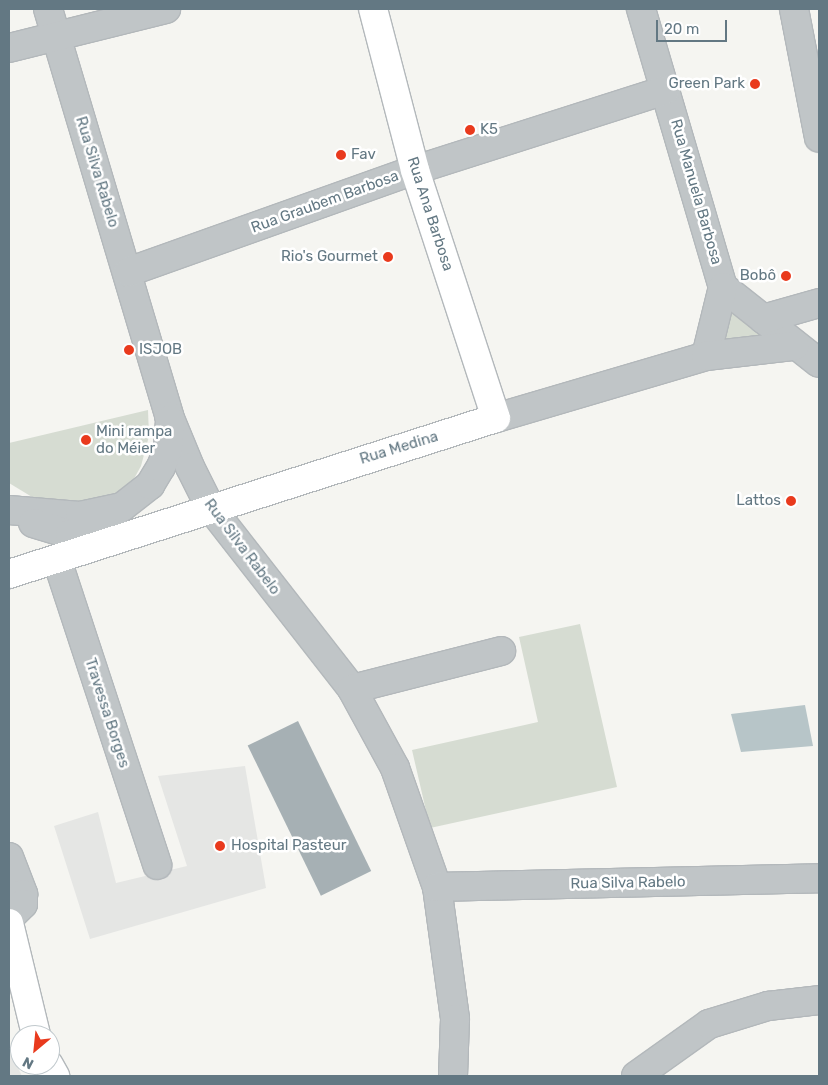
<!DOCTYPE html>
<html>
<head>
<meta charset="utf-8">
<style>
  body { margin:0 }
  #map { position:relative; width:828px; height:1085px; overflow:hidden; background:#f5f5f1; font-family:Rubik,sans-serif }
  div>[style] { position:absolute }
  .built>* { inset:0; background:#e5e6e4 }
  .green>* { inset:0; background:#d6dcd2 }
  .water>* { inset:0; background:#b7c5c8 }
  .building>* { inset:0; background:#a6b0b4; transform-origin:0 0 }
  .roads { filter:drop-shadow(1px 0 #b3b8bb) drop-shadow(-1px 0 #b3b8bb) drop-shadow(0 1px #b3b8bb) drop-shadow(0 -1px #b3b8bb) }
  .minor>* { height:28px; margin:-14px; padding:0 14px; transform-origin:14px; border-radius:14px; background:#c0c5c7 }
  .major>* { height:28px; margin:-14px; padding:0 14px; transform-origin:14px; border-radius:14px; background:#fff }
  .dots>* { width:14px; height:14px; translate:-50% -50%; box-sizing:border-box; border:2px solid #fff; border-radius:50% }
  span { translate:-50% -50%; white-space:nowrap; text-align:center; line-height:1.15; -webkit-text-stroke:5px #fff; paint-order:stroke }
  .poi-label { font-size:15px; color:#637883 }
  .right { translate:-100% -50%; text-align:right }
  .left { translate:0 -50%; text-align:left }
  .street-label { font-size:15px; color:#637883 }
  .frame { position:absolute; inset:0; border:10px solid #637883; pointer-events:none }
  .north { position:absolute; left:10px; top:1025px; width:50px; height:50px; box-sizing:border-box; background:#fff; border:1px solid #c1c9cd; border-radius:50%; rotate:208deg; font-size:14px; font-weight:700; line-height:20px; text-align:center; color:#637883 }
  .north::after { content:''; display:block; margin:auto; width:18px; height:22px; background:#e93a1d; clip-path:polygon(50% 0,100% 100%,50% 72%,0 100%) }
  .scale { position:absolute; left:656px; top:20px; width:71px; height:22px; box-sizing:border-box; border:2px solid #637883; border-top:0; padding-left:6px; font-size:15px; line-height:18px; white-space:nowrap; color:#637883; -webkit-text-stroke:4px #fff; paint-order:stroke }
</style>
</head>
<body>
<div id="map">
  <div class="built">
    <i style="clip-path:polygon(245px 766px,266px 888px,90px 939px,54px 826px,98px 812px,116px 883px,187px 866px,158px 776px)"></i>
    <i style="clip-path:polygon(9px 1049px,22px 1076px,9px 1076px)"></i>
  </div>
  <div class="green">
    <i style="clip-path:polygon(729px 303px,774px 337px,720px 342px)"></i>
    <i style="clip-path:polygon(148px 410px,149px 436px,141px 466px,130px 486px,105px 499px,70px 506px,37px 500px,9px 483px,9px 443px)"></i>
    <i style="clip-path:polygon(580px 624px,617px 787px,430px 828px,412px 750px,538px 722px,519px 637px)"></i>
  </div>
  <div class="water">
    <i style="clip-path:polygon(805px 705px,813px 746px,741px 752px,731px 714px)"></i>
  </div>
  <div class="building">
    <i style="left:298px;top:721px;width:167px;height:56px;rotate:64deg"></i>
  </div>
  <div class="roads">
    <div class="minor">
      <i style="left:48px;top:9px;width:425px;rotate:73.4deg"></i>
      <i style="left:169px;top:416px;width:55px;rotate:67.6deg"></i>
      <i style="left:190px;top:467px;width:45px;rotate:63.4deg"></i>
      <i style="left:210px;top:507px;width:231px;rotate:52deg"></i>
      <i style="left:352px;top:689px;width:90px;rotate:61.4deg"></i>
      <i style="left:395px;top:768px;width:126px;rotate:70.6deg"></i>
      <i style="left:437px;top:887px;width:133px;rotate:82.2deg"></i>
      <i style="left:455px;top:1019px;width:57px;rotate:92deg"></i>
      <i style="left:641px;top:9px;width:290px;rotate:73.6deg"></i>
      <i style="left:723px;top:287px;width:122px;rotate:38.4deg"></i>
      <i style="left:794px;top:9px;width:131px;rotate:79deg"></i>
      <i style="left:9px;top:48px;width:162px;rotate:-14deg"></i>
      <i style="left:128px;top:272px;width:305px;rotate:-19.6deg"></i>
      <i style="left:415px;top:170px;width:263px;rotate:-17.7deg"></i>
      <i style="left:763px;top:319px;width:58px;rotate:-15.9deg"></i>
      <i style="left:706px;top:356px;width:71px;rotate:-76.2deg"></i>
      <i style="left:496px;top:418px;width:219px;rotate:-16.4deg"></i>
      <i style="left:706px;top:356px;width:89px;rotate:-6.5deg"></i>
      <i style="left:9px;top:510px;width:71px;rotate:4.8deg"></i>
      <i style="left:80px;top:516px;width:43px;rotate:-12.1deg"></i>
      <i style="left:122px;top:507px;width:36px;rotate:-38deg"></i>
      <i style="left:150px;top:485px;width:21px;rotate:-59deg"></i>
      <i style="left:161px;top:467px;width:19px;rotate:-69deg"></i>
      <i style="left:168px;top:449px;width:29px;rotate:-86deg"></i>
      <i style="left:33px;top:523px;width:39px;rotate:17deg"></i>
      <i style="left:70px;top:534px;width:53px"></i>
      <i style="left:57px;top:560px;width:321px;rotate:71.8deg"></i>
      <i style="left:352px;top:689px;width:154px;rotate:-14.3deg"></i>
      <i style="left:9px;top:857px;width:40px;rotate:69deg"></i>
      <i style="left:23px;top:894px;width:10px;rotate:90deg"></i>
      <i style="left:23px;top:904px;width:20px;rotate:135deg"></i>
      <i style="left:437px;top:887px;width:382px;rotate:-1.3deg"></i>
      <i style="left:636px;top:1076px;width:90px;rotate:-35.5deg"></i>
      <i style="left:709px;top:1024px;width:62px;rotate:-17deg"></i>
      <i style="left:768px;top:1006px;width:51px;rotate:-6.7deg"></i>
    </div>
    <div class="major">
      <i style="left:9px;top:574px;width:511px;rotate:-17.76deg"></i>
      <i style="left:496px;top:418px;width:261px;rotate:-108.1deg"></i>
      <i style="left:415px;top:170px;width:166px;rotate:-104.6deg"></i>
      <i style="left:9px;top:923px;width:115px;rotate:76.4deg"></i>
      <i style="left:49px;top:1065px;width:13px;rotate:61deg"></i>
    </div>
  </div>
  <div class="dots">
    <i style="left:755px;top:84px;background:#e93a1d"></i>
    <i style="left:470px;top:130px;background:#e93a1d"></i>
    <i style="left:341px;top:155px;background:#e93a1d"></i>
    <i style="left:388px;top:257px;background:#e93a1d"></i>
    <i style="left:786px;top:276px;background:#e93a1d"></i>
    <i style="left:129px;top:350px;background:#e93a1d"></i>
    <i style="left:86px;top:440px;background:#e93a1d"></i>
    <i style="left:791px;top:501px;background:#e93a1d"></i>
    <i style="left:220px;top:846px;background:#e93a1d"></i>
  </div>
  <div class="poi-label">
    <span class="right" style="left:745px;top:84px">Green Park</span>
    <span class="left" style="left:480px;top:130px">K5</span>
    <span class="left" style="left:351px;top:155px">Fav</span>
    <span class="right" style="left:378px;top:257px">Rio's Gourmet</span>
    <span class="right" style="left:776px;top:276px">Bobô</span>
    <span class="left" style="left:139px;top:350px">ISJOB</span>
    <span class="left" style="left:96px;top:440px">Mini rampa<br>do Méier</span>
    <span class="right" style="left:781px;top:501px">Lattos</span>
    <span class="left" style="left:231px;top:846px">Hospital Pasteur</span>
  </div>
  <div class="street-label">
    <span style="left:97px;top:172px;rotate:73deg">Rua Silva Rabelo</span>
    <span style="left:696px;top:192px;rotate:74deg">Rua Manuela Barbosa</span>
    <span style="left:325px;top:202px;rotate:-20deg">Rua Graubem Barbosa</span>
    <span style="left:430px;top:214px;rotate:72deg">Rua Ana Barbosa</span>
    <span style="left:399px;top:448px;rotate:-17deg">Rua Medina</span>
    <span style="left:242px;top:547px;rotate:53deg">Rua Silva Rabelo</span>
    <span style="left:107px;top:713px;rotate:72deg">Travessa Borges</span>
    <span style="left:628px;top:883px;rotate:-1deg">Rua Silva Rabelo</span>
  </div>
  <div class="frame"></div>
  <div class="north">N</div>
  <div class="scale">20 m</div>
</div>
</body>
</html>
